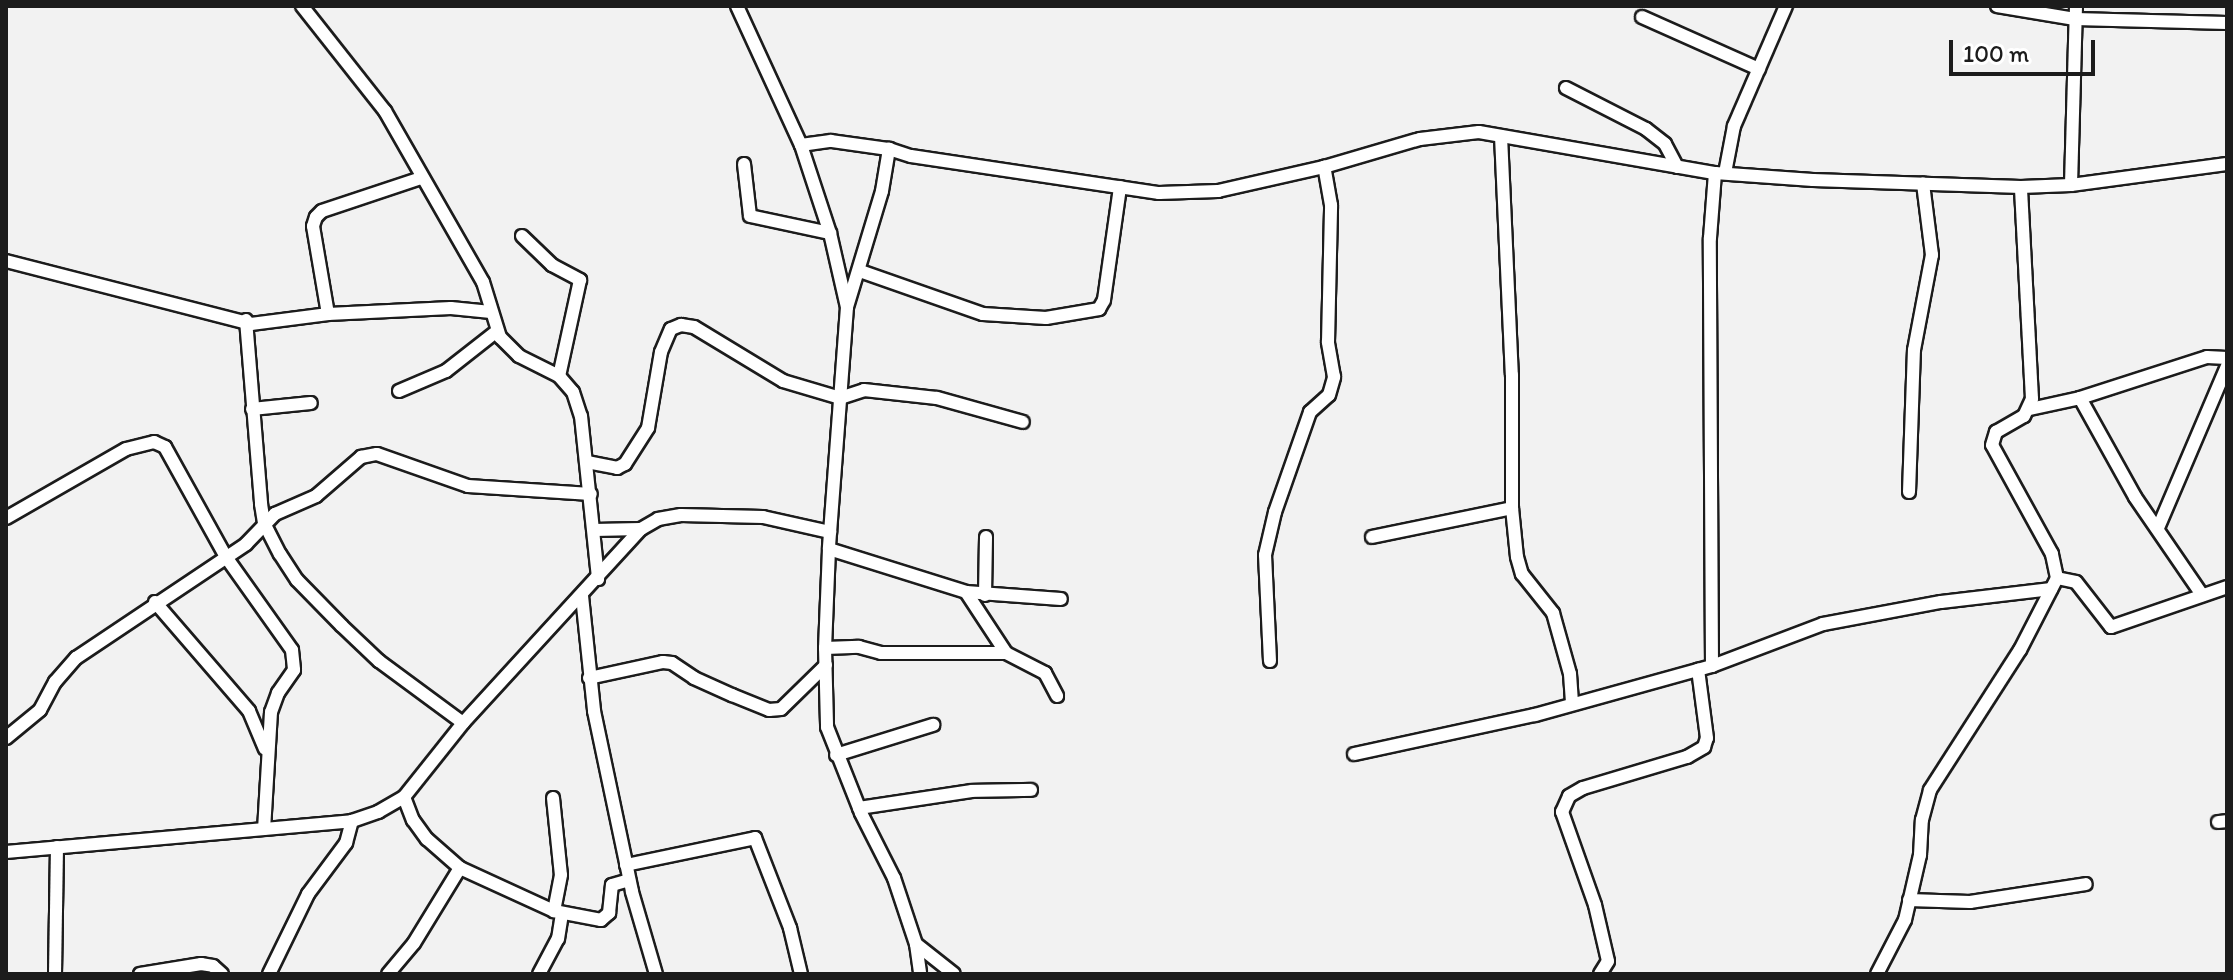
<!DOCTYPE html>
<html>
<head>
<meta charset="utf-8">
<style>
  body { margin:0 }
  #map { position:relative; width:2233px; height:980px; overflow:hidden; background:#f2f2f2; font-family:Itim,sans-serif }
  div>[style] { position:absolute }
  .roads { filter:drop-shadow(2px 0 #1c1c1c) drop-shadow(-2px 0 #1c1c1c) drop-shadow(0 2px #1c1c1c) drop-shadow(0 -2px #1c1c1c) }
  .street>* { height:12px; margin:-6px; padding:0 6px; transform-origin:6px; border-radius:6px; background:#fff }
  span { translate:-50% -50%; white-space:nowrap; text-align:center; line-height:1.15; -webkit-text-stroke:8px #fff; paint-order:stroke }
  .frame { position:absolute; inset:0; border:8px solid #1c1c1c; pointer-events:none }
  .scale { position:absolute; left:1949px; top:40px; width:146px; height:36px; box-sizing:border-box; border:4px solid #1c1c1c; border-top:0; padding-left:10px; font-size:24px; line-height:28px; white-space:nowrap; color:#1c1c1c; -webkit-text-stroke:6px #fff; paint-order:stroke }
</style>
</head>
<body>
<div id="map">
  <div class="roads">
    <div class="street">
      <i style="left:302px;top:6px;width:134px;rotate:51.7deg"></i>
      <i style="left:385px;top:111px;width:197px;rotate:60.2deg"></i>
      <i style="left:483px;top:282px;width:58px;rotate:72.8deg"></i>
      <i style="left:500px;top:337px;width:27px;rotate:45deg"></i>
      <i style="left:519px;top:356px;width:45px;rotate:26.6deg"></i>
      <i style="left:559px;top:376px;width:21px;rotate:49deg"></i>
      <i style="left:573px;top:392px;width:25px;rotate:72deg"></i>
      <i style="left:581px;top:416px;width:164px;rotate:84deg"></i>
      <i style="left:737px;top:6px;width:153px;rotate:65.3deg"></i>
      <i style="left:801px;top:145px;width:93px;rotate:71.8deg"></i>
      <i style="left:830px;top:233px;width:76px;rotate:77.1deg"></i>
      <i style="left:847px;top:307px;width:243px;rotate:94.3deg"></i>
      <i style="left:829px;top:549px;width:99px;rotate:92.3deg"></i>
      <i style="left:825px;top:648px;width:79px;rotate:88.5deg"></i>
      <i style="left:827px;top:727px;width:92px;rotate:68.4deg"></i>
      <i style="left:861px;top:813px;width:73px;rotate:63.1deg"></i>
      <i style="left:894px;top:878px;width:70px;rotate:71.6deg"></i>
      <i style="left:916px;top:944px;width:30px;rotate:82deg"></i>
      <i style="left:1997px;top:6px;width:79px;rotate:9.5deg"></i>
      <i style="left:2075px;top:19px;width:152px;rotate:1.5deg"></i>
      <i style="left:1642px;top:17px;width:128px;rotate:24deg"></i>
      <i style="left:1566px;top:88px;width:90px;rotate:27.1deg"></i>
      <i style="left:1646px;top:129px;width:24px;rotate:38deg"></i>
      <i style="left:1665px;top:144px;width:26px;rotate:62deg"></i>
      <i style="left:1501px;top:136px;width:239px;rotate:87.4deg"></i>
      <i style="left:1512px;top:375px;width:133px;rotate:90deg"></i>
      <i style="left:1512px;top:508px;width:49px;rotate:84.2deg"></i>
      <i style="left:1517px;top:557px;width:18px;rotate:74deg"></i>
      <i style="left:1522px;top:574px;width:50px;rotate:51.5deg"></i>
      <i style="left:1553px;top:613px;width:63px;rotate:74.4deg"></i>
      <i style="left:1570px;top:674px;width:30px;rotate:86deg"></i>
      <i style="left:801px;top:145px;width:30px;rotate:-8deg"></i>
      <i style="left:831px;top:141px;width:59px;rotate:7.9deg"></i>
      <i style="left:744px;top:164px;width:52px;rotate:83.4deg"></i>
      <i style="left:750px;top:216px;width:82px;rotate:12deg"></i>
      <i style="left:1725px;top:173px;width:48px;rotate:-79.2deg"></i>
      <i style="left:1734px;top:126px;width:131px;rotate:-66.6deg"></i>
      <i style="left:2071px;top:185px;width:179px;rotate:-88.4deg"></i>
      <i style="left:522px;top:236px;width:42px;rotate:44deg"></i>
      <i style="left:552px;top:265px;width:32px;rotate:28deg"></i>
      <i style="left:580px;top:280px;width:98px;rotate:102.3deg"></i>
      <i style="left:6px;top:261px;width:253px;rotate:14.4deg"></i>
      <i style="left:251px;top:324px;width:78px;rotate:-7.4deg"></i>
      <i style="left:328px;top:314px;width:123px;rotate:-2.8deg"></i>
      <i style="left:451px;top:308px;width:40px;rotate:5.7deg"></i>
      <i style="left:860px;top:271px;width:130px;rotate:19.3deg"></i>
      <i style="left:983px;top:314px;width:63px;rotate:3.6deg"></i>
      <i style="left:1046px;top:318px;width:54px;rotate:-9.6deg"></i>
      <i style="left:1099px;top:309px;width:10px;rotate:-61deg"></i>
      <i style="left:1104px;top:300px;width:114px;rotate:-81.9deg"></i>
      <i style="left:847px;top:307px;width:121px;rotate:-73.2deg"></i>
      <i style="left:882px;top:191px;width:43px;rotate:-80.5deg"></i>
      <i style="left:889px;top:149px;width:23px;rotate:18deg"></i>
      <i style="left:911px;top:156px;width:251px;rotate:8.5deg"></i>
      <i style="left:1159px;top:193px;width:59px;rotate:-1.9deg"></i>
      <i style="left:1218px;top:191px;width:109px;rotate:-12.8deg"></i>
      <i style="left:1324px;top:167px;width:100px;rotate:-16.3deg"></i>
      <i style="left:1420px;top:139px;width:59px;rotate:-6.8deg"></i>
      <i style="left:1479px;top:132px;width:240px;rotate:9.9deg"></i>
      <i style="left:1715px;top:173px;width:98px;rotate:4.1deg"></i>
      <i style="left:1813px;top:180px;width:208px;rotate:1.9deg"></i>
      <i style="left:2021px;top:187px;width:50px;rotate:-2.3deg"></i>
      <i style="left:2071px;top:185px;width:157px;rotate:-7.7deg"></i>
      <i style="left:328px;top:314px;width:89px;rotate:-99.7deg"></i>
      <i style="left:313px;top:226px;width:9px;rotate:-72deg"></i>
      <i style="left:316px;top:217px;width:8px;rotate:-45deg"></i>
      <i style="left:322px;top:211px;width:104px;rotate:-18.4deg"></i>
      <i style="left:246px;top:320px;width:185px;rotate:85.3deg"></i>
      <i style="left:261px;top:504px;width:19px;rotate:81deg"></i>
      <i style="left:264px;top:523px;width:35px;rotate:63deg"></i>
      <i style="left:280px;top:554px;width:31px;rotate:57deg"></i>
      <i style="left:297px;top:580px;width:64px;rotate:45.6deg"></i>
      <i style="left:342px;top:626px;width:51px;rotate:43.4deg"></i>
      <i style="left:379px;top:661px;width:104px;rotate:36.4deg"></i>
      <i style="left:399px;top:391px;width:51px;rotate:-23.1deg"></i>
      <i style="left:446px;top:371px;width:65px;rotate:-38.1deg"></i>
      <i style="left:2080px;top:398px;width:113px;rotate:60.9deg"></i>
      <i style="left:2135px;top:497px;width:119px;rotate:55.6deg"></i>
      <i style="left:252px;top:409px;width:59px;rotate:-5.8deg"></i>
      <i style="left:2030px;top:409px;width:51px;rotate:-12.4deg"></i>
      <i style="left:2080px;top:398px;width:133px;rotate:-17.9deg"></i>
      <i style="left:2207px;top:357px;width:20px;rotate:3deg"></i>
      <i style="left:587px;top:462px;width:31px;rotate:11deg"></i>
      <i style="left:617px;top:468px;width:9px;rotate:-27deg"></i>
      <i style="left:625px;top:464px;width:43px;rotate:-57.4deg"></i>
      <i style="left:648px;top:428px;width:77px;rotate:-80.3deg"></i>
      <i style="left:661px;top:352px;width:25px;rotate:-67deg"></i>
      <i style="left:671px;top:329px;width:11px;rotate:-22deg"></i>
      <i style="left:681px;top:325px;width:13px;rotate:9deg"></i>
      <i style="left:694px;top:327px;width:104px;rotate:31.2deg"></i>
      <i style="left:783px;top:381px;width:59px;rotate:16.6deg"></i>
      <i style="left:840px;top:398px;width:25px;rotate:-18deg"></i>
      <i style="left:864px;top:390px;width:73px;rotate:6.3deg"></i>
      <i style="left:937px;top:398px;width:89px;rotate:15.6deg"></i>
      <i style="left:1909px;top:492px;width:142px;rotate:-88deg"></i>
      <i style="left:1914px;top:350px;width:97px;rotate:-79.3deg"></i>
      <i style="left:1932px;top:255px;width:72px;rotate:-97.2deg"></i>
      <i style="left:6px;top:518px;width:138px;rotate:-29.9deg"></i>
      <i style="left:126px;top:449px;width:29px;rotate:-14deg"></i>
      <i style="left:154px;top:442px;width:12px;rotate:24deg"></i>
      <i style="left:165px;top:447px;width:126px;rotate:61deg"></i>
      <i style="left:226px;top:557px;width:114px;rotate:54.6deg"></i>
      <i style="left:292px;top:650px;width:20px;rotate:84deg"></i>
      <i style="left:294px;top:670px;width:28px;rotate:125deg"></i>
      <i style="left:278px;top:693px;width:20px;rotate:110deg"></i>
      <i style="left:271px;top:712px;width:117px;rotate:93.4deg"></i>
      <i style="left:2158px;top:528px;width:176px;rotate:-66.9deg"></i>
      <i style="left:594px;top:530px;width:47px;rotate:-1.2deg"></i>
      <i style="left:1372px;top:537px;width:143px;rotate:-11.7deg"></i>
      <i style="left:829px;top:549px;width:144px;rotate:17.4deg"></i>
      <i style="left:966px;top:592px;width:95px;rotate:4.2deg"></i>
      <i style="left:2057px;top:578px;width:19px;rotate:12deg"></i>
      <i style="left:2076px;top:582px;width:57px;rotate:52.1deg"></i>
      <i style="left:2111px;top:627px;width:123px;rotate:-19deg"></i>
      <i style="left:966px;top:592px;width:73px;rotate:56.7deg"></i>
      <i style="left:1006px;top:653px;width:44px;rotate:27.1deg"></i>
      <i style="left:1045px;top:673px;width:26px;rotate:62deg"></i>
      <i style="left:985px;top:595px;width:58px;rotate:-89deg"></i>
      <i style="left:582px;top:596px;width:116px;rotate:84deg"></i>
      <i style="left:594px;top:711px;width:185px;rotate:78.1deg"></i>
      <i style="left:632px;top:892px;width:85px;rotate:73.7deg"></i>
      <i style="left:155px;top:602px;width:144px;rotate:49.2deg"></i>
      <i style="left:249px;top:711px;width:41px;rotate:67.2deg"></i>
      <i style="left:825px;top:648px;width:34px;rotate:-2deg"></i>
      <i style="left:859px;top:647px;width:23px;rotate:15deg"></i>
      <i style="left:881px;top:653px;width:125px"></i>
      <i style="left:1270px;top:661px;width:106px;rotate:-92.7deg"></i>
      <i style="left:1265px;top:555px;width:44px;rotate:-76.9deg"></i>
      <i style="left:1275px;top:512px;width:106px;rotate:-70.7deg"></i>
      <i style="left:1310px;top:412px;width:25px;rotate:-42deg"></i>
      <i style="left:1329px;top:395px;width:19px;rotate:-74deg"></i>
      <i style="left:1334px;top:377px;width:36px;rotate:-100deg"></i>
      <i style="left:1328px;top:342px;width:137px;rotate:-88.7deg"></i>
      <i style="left:1331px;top:205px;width:39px;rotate:-100deg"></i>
      <i style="left:1712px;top:666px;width:428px;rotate:-90.3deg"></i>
      <i style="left:1710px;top:238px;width:65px;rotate:-85.6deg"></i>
      <i style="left:589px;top:678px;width:76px;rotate:-12.2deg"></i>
      <i style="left:663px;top:662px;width:9px;rotate:6deg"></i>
      <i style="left:672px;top:663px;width:27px;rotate:34deg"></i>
      <i style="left:694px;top:678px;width:42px;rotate:24.1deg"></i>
      <i style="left:732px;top:695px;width:40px;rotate:22deg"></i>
      <i style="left:769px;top:710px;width:12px;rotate:-5deg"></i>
      <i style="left:781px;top:709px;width:63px;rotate:-44.4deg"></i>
      <i style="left:6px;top:738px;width:44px;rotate:-39.5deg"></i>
      <i style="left:40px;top:710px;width:32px;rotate:-62deg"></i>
      <i style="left:55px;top:682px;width:32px;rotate:-49deg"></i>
      <i style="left:76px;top:658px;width:205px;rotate:-33.8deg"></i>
      <i style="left:246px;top:544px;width:42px;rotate:-46deg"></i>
      <i style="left:275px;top:514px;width:45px;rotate:-23.7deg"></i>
      <i style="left:316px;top:496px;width:60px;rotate:-40.9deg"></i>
      <i style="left:361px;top:457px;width:16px;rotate:-11deg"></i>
      <i style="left:377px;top:454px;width:96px;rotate:19.4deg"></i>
      <i style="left:468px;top:486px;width:123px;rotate:3.7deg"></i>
      <i style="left:1354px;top:754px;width:185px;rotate:-12.2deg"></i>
      <i style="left:1535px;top:715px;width:184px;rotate:-15.5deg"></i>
      <i style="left:1712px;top:666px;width:119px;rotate:-20.7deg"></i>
      <i style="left:1823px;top:624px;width:120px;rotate:-10.6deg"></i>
      <i style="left:1941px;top:602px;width:111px;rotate:-6.7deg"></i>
      <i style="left:836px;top:755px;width:102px;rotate:-17.2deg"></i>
      <i style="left:404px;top:797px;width:25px;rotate:69deg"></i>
      <i style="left:413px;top:820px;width:24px;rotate:54deg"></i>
      <i style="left:427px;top:839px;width:44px;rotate:41.3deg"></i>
      <i style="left:460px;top:868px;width:103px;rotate:24.6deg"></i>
      <i style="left:554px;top:911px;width:48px;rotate:10.8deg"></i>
      <i style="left:601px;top:920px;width:11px;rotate:-41deg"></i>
      <i style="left:609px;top:913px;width:28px;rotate:-84deg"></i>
      <i style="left:612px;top:885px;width:18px;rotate:-16deg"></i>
      <i style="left:553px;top:798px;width:77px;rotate:84.1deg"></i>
      <i style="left:561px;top:875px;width:37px;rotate:101deg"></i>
      <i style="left:859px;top:808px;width:114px;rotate:-8.6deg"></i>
      <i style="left:972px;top:791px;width:59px;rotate:-1deg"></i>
      <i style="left:2218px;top:822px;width:9px;rotate:-6deg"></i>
      <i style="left:6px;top:852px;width:347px;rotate:-5.1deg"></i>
      <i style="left:352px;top:821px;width:28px;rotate:-19deg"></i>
      <i style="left:378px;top:812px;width:30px;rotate:-30deg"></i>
      <i style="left:404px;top:797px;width:95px;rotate:-51.4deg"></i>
      <i style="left:463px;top:723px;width:263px;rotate:-47.5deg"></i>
      <i style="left:641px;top:529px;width:20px;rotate:-30deg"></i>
      <i style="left:658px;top:519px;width:23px;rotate:-10deg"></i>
      <i style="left:681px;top:515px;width:82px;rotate:1.4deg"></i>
      <i style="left:763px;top:517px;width:69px;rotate:12.6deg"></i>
      <i style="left:626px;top:865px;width:132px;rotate:-11.8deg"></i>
      <i style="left:755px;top:838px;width:97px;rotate:68.7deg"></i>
      <i style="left:790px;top:928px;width:47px;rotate:76.6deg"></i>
      <i style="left:1909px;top:900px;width:61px;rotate:1.9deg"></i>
      <i style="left:1970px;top:902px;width:117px;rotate:-8.8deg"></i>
      <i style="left:916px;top:944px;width:48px;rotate:38.3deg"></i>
      <i style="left:55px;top:974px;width:127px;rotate:-89.1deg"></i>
      <i style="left:140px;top:974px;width:62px;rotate:-9.3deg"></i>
      <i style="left:201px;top:964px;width:12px;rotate:9deg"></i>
      <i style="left:213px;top:966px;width:12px;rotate:42deg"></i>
      <i style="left:269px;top:974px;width:89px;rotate:-64deg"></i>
      <i style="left:308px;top:894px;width:64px;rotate:-53.3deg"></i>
      <i style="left:346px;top:843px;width:23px;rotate:-75deg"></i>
      <i style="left:388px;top:974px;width:40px;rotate:-50deg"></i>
      <i style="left:414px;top:943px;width:88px;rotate:-58.5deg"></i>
      <i style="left:539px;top:974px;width:40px;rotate:-62deg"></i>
      <i style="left:558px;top:939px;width:25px;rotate:-81deg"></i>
      <i style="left:1600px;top:974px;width:15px;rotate:-58deg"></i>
      <i style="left:1608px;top:961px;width:57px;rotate:-103.1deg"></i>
      <i style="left:1595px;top:905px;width:99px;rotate:-109.5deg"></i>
      <i style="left:1562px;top:812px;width:17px;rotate:-66deg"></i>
      <i style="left:1569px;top:796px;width:16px;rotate:-30deg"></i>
      <i style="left:1583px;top:788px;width:109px;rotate:-16.6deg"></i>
      <i style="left:1687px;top:757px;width:20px;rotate:-30deg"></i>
      <i style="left:1704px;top:747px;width:9px;rotate:-72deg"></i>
      <i style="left:1707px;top:738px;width:69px;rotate:-97.5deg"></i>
      <i style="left:1877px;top:974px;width:61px;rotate:-62.6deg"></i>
      <i style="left:1905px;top:920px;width:67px;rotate:-77deg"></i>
      <i style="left:1920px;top:855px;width:35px;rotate:-87deg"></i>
      <i style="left:1922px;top:820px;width:31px;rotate:-75deg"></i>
      <i style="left:1930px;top:790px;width:166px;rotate:-57.3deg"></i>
      <i style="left:2020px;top:650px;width:81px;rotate:-62.8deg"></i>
      <i style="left:2057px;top:578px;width:25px;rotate:-102deg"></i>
      <i style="left:2052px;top:554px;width:124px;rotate:-118.8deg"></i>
      <i style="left:1992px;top:445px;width:14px;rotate:-73deg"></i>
      <i style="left:1996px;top:432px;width:32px;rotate:-30deg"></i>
      <i style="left:2024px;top:416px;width:19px;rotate:-65deg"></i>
      <i style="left:2032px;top:399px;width:212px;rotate:-93deg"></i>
    </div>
  </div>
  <div class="frame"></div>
  <div class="scale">100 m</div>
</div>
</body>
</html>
